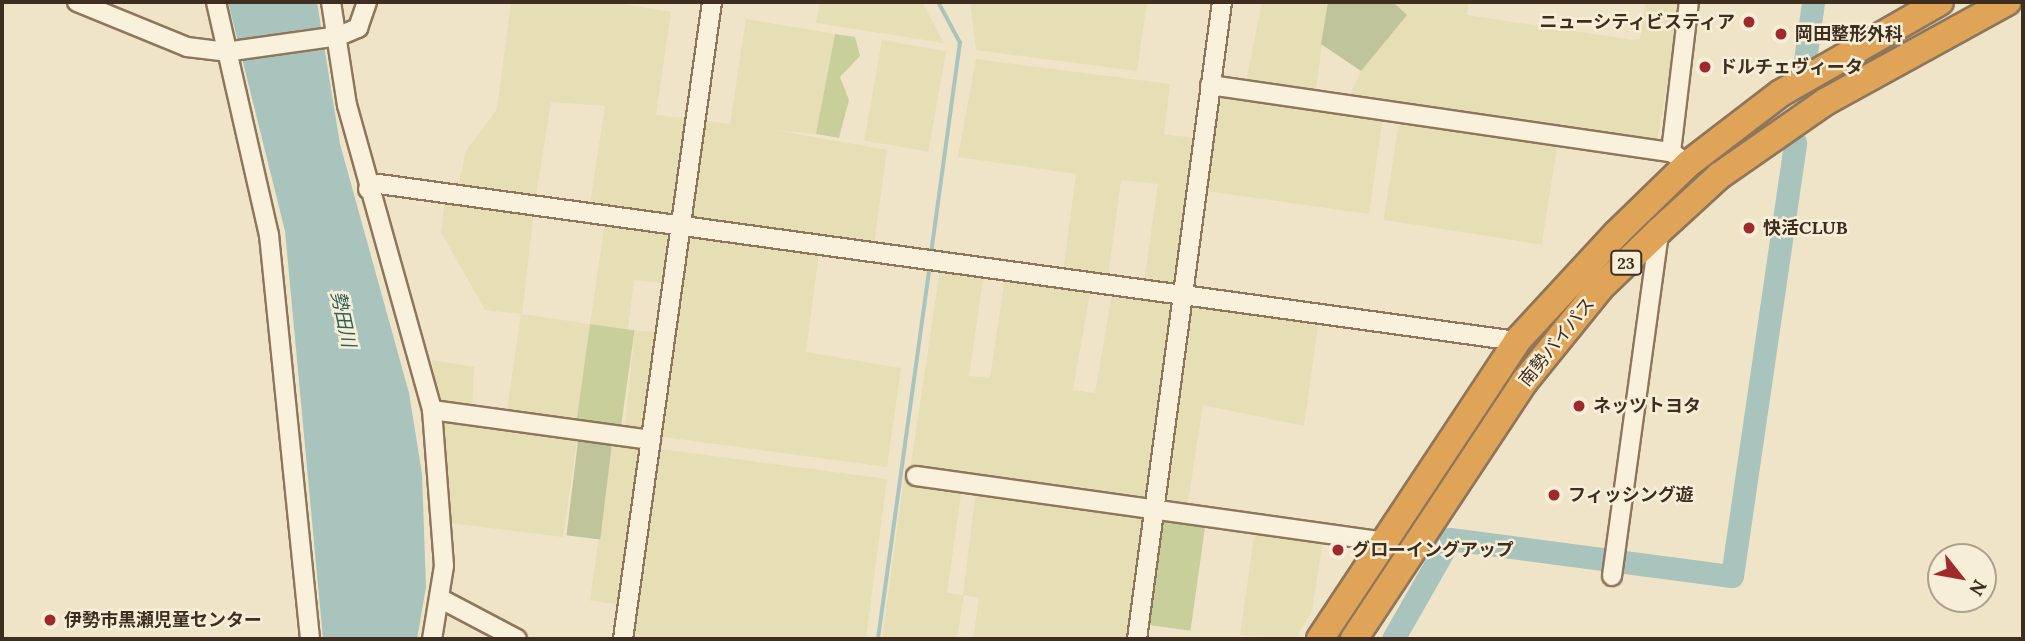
<!DOCTYPE html>
<html>
<head>
<meta charset="utf-8">
<style>
  body { margin:0 }
  #map { position:relative; width:2025px; height:641px; overflow:hidden; background:#f0e4c8; font-family:Lora,"Noto Sans JP",serif }
  div>[style] { position:absolute }
  .farmland>* { inset:0; background:#e6deb5; transform-origin:0 0 }
  .green>* { inset:0; background:#c9cf9b; transform-origin:0 0 }
  .cemetery>* { inset:0; background:#bfc49a; transform-origin:0 0 }
  .water>* { inset:0; background:#a9c4bc }
  .stream>* { height:3.5px; margin:-1.75px; padding:0 1.75px; transform-origin:1.75px; border-radius:1.75px; background:#a9c4bc }
  .river>* { height:23px; margin:-11.5px; padding:0 11.5px; transform-origin:11.5px; border-radius:11.5px; background:#a9c4bc }
  .roads { filter:drop-shadow(2px 0 #8d765c) drop-shadow(-2px 0 #8d765c) drop-shadow(0 2px #8d765c) drop-shadow(0 -2px #8d765c) }
  .minor>* { height:18px; margin:-9px; padding:0 9px; transform-origin:9px; border-radius:9px; background:#faf1dc }
  .highway>* { height:26px; margin:-13px; padding:0 13px; transform-origin:13px; border-radius:13px; background:#e0a458 }
  .dots>* { width:19px; height:19px; translate:-50% -50%; box-sizing:border-box; border:4px solid #f7eed8; border-radius:50% }
  span { translate:-50% -50%; white-space:nowrap; text-align:center; line-height:1.15; -webkit-text-stroke:5px #f7eed8; paint-order:stroke }
  .shield-label span { padding:2px 5px; background:#f7eed8; border:2px solid; border-radius:5px; -webkit-text-stroke-width:0 }
  .shield-label { font-size:16px; color:#3d2e20; font-weight:700 }
  .poi-label { font-size:18px; color:#3d2e20; font-weight:700 }
  .right { translate:-100% -50%; text-align:right }
  .left { translate:0 -50%; text-align:left }
  .street-label { font-size:18px; color:#3d2e20 }
  .water-label { font-size:19px; color:#2f5d5a; font-style:italic }
  .frame { position:absolute; inset:0; border:4px solid #3d2e20; pointer-events:none }
  .north { position:absolute; left:1927px; top:543px; width:70px; height:70px; box-sizing:border-box; background:#f7eed8; border:2px solid #ada18e; border-radius:50%; rotate:121deg; font-size:19px; font-weight:700; line-height:28px; text-align:center; color:#3d2e20 }
  .north::after { content:''; display:block; margin:auto; width:24px; height:32px; background:#9e2a2b; clip-path:polygon(50% 0,100% 100%,50% 72%,0 100%) }
</style>
</head>
<body>
<div id="map">
  <div class="farmland">
    <i style="clip-path:polygon(511px 2px,612px 2px,671px 12px,656px 115px,692px 119px,677px 223px,589px 210px,605px 106px,551px 102px,535px 202px,457px 191px,466px 151px,497px 109px)"></i>
    <i style="clip-path:polygon(820px 2px,922px 2px,944px 43px,816px 23px)"></i>
    <i style="clip-path:polygon(970px 2px,1147px 2px,1137px 71px,976px 50px)"></i>
    <i style="clip-path:polygon(1262px 2px,1328px 2px,1315px 96px,1245px 87px)"></i>
    <i style="clip-path:polygon(1393px 2px,1469px 2px,1467px 15px,1633px 40px,1640px 39px,1646px 2px,1681px 2px,1656px 147px,1348px 100px,1368px 57px,1407px 15px)"></i>
    <i style="clip-path:polygon(746px 19px,835px 34px,816px 134px,775px 130px,887px 150px,873px 251px,684px 223px,699px 120px,730px 124px)"></i>
    <i style="left:882px;top:40px;width:65px;height:102px;rotate:10deg"></i>
    <i style="clip-path:polygon(976px 59px,1170px 84px,1164px 134px,1193px 138px,1195px 122px,1203px 122px,1181px 295px,1143px 289px,1158px 184px,1121px 180px,1107px 285px,1062px 280px,1076px 174px,958px 157px)"></i>
    <i style="left:1213px;top:89px;width:172px;height:102px;rotate:8deg"></i>
    <i style="left:1400px;top:116px;width:160px;height:105px;rotate:9deg"></i>
    <i style="clip-path:polygon(445px 198px,534px 210px,522px 314px,590px 324px,605px 222px,675px 230px,669px 284px,634px 280px,628px 329px,590px 324px,575px 426px,506px 417px,521px 314px,485px 310px,441px 232px)"></i>
    <i style="clip-path:polygon(683px 230px,819px 253px,806px 352px,901px 368px,887px 467px,656px 436px)"></i>
    <i style="clip-path:polygon(940px 269px,984px 273px,969px 376px,990px 378px,1005px 276px,1091px 287px,1073px 390px,1095px 393px,1113px 288px,1180px 298px,1152px 511px,910px 471px)"></i>
    <i style="clip-path:polygon(1185px 300px,1319px 319px,1304px 426px,1203px 405px,1186px 516px,1154px 512px)"></i>
    <i style="left:635px;top:330px;width:27px;height:103px;rotate:6deg"></i>
    <i style="clip-path:polygon(432px 360px,474px 367px,472px 412px,439px 408px)"></i>
    <i style="clip-path:polygon(441px 416px,578px 434px,563px 537px,450px 523px)"></i>
    <i style="left:613px;top:437px;width:34px;height:165px;rotate:8deg"></i>
    <i style="clip-path:polygon(653px 448px,887px 479px,866px 639px,626px 639px)"></i>
    <i style="clip-path:polygon(904px 479px,962px 487px,947px 593px,963px 595px,976px 490px,1153px 515px,1134px 639px,973px 639px,979px 598px,964px 595px,957px 639px,882px 639px)"></i>
    <i style="clip-path:polygon(1255px 530px,1323px 540px,1312px 611px,1295px 639px,1240px 635px)"></i>
  </div>
  <div class="green">
    <i style="clip-path:polygon(835px 34px,855px 37px,860px 56px,840px 77px,849px 100px,839px 138px,816px 134px)"></i>
    <i style="left:590px;top:324px;width:45px;height:103px;rotate:8deg"></i>
    <i style="left:1157px;top:517px;width:49px;height:108px;rotate:8deg"></i>
  </div>
  <div class="cemetery">
    <i style="clip-path:polygon(1328px 2px,1393px 2px,1407px 15px,1361px 71px,1321px 44px)"></i>
    <i style="left:579px;top:433px;width:34px;height:103px;rotate:7deg"></i>
  </div>
  <div class="water">
    <i style="clip-path:polygon(228px 2px,317px 2px,340px 144px,409px 393px,422px 474px,426px 587px,417px 639px,323px 639px,285px 231px)"></i>
  </div>
  <div class="stream">
    <i style="left:931px;top:254px;width:213px;rotate:-82.2deg"></i>
    <i style="left:960px;top:43px;width:47px;rotate:-118.2deg"></i>
    <i style="left:878px;top:639px;width:378px;rotate:-82.1deg"></i>
  </div>
  <div class="river">
    <i style="left:1805px;top:60px;width:59px;rotate:-82.1deg"></i>
    <i style="left:1393px;top:639px;width:115px;rotate:-60.3deg"></i>
    <i style="left:1450px;top:539px;width:284px;rotate:7.5deg"></i>
    <i style="left:1732px;top:576px;width:438px;rotate:-81.7deg"></i>
  </div>
  <div class="roads">
    <div class="minor">
      <i style="left:77px;top:2px;width:119px;rotate:22.2deg"></i>
      <i style="left:187px;top:47px;width:38px;rotate:7deg"></i>
      <i style="left:225px;top:52px;width:115px;rotate:-8deg"></i>
      <i style="left:339px;top:36px;width:21px;rotate:-23deg"></i>
      <i style="left:358px;top:28px;width:28px;rotate:-71deg"></i>
      <i style="left:216px;top:2px;width:239px;rotate:77.2deg"></i>
      <i style="left:269px;top:235px;width:406px;rotate:84.2deg"></i>
      <i style="left:331px;top:2px;width:104px;rotate:81.2deg"></i>
      <i style="left:347px;top:105px;width:317px;rotate:74.4deg"></i>
      <i style="left:432px;top:410px;width:156px;rotate:85.6deg"></i>
      <i style="left:444px;top:566px;width:74px;rotate:99.3deg"></i>
      <i style="left:1210px;top:85px;width:466px;rotate:8.3deg"></i>
      <i style="left:1671px;top:152px;width:21px;rotate:35deg"></i>
      <i style="left:1671px;top:152px;width:151px;rotate:-83.2deg"></i>
      <i style="left:368px;top:189px;width:12px;rotate:-24deg"></i>
      <i style="left:379px;top:184px;width:1149px;rotate:7.86deg"></i>
      <i style="left:432px;top:410px;width:221px;rotate:7.8deg"></i>
      <i style="left:916px;top:476px;width:472px;rotate:8deg"></i>
      <i style="left:1612px;top:576px;width:348px;rotate:-82.2deg"></i>
      <i style="left:441px;top:599px;width:86px;rotate:27.8deg"></i>
      <i style="left:623px;top:639px;width:643px;rotate:-82.05deg"></i>
      <i style="left:1137px;top:639px;width:643px;rotate:-82.4deg"></i>
    </div>
    <div class="highway">
      <i style="left:1320px;top:639px;width:357px;rotate:-56.5deg"></i>
      <i style="left:1517px;top:341px;width:147px;rotate:-47.2deg"></i>
      <i style="left:1617px;top:233px;width:99px;rotate:-44.2deg"></i>
      <i style="left:1688px;top:164px;width:117px;rotate:-37.4deg"></i>
      <i style="left:1781px;top:93px;width:183px;rotate:-29.8deg"></i>
      <i style="left:1354px;top:639px;width:308px;rotate:-56.5deg"></i>
      <i style="left:1524px;top:382px;width:121px;rotate:-51deg"></i>
      <i style="left:1600px;top:288px;width:82px;rotate:-44deg"></i>
      <i style="left:1659px;top:231px;width:81px;rotate:-42.5deg"></i>
      <i style="left:1719px;top:176px;width:129px;rotate:-34.9deg"></i>
      <i style="left:1825px;top:102px;width:208px;rotate:-28.8deg"></i>
    </div>
  </div>
  <div class="dots">
    <i style="left:1749px;top:22px;background:#9e2a2b"></i>
    <i style="left:1781px;top:34px;background:#9e2a2b"></i>
    <i style="left:1705px;top:67px;background:#9e2a2b"></i>
    <i style="left:1749px;top:228px;background:#9e2a2b"></i>
    <i style="left:1579px;top:406px;background:#9e2a2b"></i>
    <i style="left:1554px;top:495px;background:#9e2a2b"></i>
    <i style="left:1338px;top:550px;background:#9e2a2b"></i>
    <i style="left:50px;top:620px;background:#9e2a2b"></i>
  </div>
  <div class="shield-label">
    <span style="left:1626px;top:263px">23</span>
  </div>
  <div class="poi-label">
    <span class="right" style="left:1735px;top:22px">ニューシティビスティア</span>
    <span class="left" style="left:1795px;top:34px">岡田整形外科</span>
    <span class="left" style="left:1719px;top:67px">ドルチェヴィータ</span>
    <span class="left" style="left:1763px;top:228px">快活CLUB</span>
    <span class="left" style="left:1593px;top:406px">ネッツトヨタ</span>
    <span class="left" style="left:1568px;top:495px">フィッシング遊</span>
    <span class="left" style="left:1352px;top:550px">グローイングアップ</span>
    <span class="left" style="left:64px;top:620px">伊勢市黒瀬児童センター</span>
  </div>
  <div class="street-label">
    <span style="left:1557px;top:342px;rotate:-51deg">南勢バイパス</span>
  </div>
  <div class="water-label">
    <span style="left:343px;top:319px;rotate:78deg">勢田川</span>
  </div>
  <div class="frame"></div>
  <div class="north">N</div>
</div>
</body>
</html>
